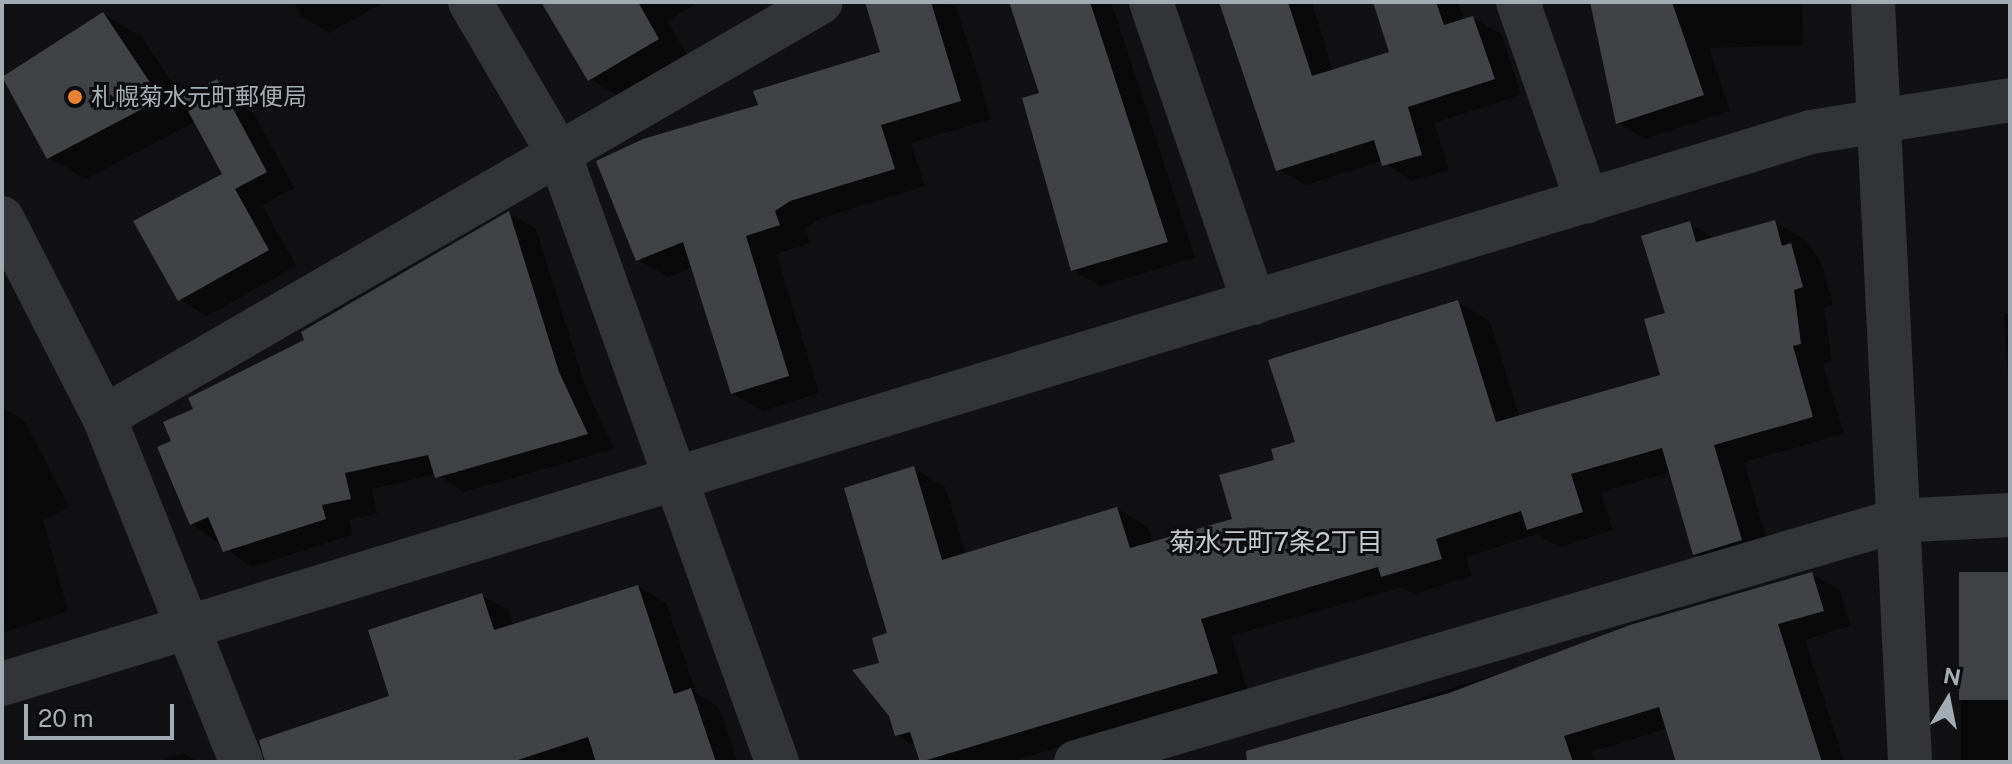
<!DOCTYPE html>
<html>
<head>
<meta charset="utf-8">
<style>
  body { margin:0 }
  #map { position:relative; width:2012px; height:764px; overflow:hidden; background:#111113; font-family:"Public Sans","Noto Sans JP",sans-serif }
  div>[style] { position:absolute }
  .shadow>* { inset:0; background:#0007; transform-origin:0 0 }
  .building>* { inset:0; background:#404246; transform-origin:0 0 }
  .street>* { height:44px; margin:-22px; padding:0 22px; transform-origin:22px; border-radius:22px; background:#323437 }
  .dots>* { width:22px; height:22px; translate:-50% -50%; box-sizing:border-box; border:4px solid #0c0c0e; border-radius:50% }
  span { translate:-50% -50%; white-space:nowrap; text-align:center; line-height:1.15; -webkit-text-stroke:6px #0c0c0e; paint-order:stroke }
  .poi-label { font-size:24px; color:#a3abb3 }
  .left { translate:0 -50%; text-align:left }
  .neighbourhood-label { font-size:26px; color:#c4c9cf }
  .frame { position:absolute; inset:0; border:4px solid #a3abb3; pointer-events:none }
  .north { position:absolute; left:1908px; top:660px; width:80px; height:80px; -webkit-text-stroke:6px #0c0c0e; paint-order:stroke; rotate:10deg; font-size:22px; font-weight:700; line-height:32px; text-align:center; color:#a3abb3 }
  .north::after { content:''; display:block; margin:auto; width:28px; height:36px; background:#a3abb3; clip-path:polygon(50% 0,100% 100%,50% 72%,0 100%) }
  .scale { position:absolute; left:24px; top:704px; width:150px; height:36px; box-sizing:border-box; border:4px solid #a3abb3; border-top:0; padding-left:10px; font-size:24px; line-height:28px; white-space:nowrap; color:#a3abb3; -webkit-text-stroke:6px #0c0c0e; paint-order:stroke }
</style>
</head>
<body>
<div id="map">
  <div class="shadow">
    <i style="clip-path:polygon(294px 2px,385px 2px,329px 33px,301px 16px)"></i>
    <i style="clip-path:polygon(546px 2px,699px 2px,667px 21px,688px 56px,619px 96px,589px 79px)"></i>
    <i style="clip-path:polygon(874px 2px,956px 5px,991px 119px,911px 143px,925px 186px,822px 218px,805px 228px,810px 243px,776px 254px,819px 393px,763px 411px,732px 393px,693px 267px,668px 277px,637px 259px,760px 106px,882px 53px)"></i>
    <i style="clip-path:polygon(1012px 2px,1111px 2px,1195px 258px,1100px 286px,1073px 270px,1041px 94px)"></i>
    <i style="clip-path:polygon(1222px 2px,1312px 2px,1333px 72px,1392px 54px,1375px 2px,1458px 2px,1464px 21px,1473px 18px,1501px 34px,1521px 95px,1434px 123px,1449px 170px,1411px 181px,1382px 161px,1306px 185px,1278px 169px)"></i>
    <i style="clip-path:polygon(1593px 2px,1802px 2px,1803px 45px,1709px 48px,1730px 111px,1646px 139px,1618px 123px)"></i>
    <i style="clip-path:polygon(103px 14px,141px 36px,183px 99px,217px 81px,245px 97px,294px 188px,262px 205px,296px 266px,207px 316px,179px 299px,225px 175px,196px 121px,86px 179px,48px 157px)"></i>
    <i style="clip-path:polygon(509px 214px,536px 229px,586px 389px,614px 449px,464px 492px,436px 474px,372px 489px,377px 514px,349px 520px,352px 535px,252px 567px,192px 524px,174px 442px,196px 410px)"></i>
    <i style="clip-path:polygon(1775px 222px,1806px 240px,1822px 264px,1833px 305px,1824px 307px,1832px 361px,1823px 364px,1844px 434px,1744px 462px,1772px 558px,1726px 571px,1694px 553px,1671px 472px,1601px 492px,1613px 530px,1559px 547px,1537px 534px,1466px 557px,1472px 576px,1414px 594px,1402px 587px,1231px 636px,1248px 691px,1009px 762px,922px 762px,916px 746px,896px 735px,881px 664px,914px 469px,945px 487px,966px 555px,1117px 509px,1148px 527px,1153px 543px,1234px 520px,1276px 461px,1458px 303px,1489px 320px,1520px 418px,1662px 376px,1667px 315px,1690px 224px,1716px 239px)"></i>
    <i style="clip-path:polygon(2004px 313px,2010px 313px,2010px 408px)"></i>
    <i style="clip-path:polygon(2px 407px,24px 420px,69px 507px,43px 520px,68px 611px,2px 633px)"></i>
    <i style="left:2010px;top:573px;width:189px;height:49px;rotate:90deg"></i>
    <i style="clip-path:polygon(1812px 574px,1840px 590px,1850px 626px,1805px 640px,1844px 762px,1678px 762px,1668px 728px,1591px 752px,1595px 762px,1292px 762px,1286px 741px)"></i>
    <i style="clip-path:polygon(638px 587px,666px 603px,696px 693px,719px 707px,737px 762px,278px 762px,392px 698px,481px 595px,509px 611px,514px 626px)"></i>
    <i style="clip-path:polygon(182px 753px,198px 762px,156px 762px)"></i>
  </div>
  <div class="building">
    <i style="clip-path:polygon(541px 2px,638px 2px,659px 39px,588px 81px)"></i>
    <i style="clip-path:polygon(865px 2px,931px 2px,961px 101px,881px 125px,895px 169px,790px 201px,775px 211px,780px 225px,746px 236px,789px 376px,731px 394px,683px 242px,636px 261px,596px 161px,643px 139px,758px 105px,753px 91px,880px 52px)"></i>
    <i style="clip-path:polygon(1009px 2px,1090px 2px,1168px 242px,1071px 271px,1022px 98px,1039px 93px)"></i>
    <i style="clip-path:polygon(1219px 2px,1288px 2px,1312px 76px,1389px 52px,1373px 2px,1436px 2px,1444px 25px,1473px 16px,1495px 79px,1408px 107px,1422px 155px,1382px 166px,1374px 140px,1276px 171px)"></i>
    <i style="clip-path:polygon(1590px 2px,1672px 2px,1704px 95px,1616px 124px)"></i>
    <i style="clip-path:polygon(103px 12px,161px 99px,47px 159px,2px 77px)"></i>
    <i style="clip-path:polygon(217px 79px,267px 172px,235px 189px,269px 250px,178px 301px,133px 221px,222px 174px,181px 98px)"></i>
    <i style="clip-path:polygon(509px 211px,559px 372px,588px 434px,435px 478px,428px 455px,345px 473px,351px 499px,322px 505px,326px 519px,223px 552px,208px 517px,190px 525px,157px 447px,171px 441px,163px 422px,193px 409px,188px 398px,304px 340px,301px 332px)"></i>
    <i style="clip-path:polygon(1775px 220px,1782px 246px,1791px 243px,1803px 287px,1794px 290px,1801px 344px,1793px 346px,1813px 417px,1714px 445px,1742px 540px,1693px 555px,1662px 448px,1571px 474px,1583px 512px,1527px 530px,1521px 511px,1436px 539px,1442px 559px,1381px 577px,1378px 567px,1201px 619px,1218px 673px,920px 762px,910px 732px,895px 736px,889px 716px,852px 670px,879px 663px,872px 638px,887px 633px,844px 488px,914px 466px,942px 560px,1117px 507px,1130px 548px,1232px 519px,1219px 475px,1274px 460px,1271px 449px,1295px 442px,1268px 360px,1458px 300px,1496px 422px,1660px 375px,1644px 319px,1665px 313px,1641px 236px,1690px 221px,1696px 242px)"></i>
    <i style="clip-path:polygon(1812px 572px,1824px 611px,1778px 624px,1822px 762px,1676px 762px,1659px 707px,1564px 736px,1573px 762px,1247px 762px,1246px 751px,1449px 693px,1630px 625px)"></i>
    <i style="left:2010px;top:572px;width:128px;height:51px;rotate:90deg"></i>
    <i style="clip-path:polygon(638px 585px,674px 694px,691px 688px,716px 762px,596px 762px,588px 737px,512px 762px,265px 762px,259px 740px,389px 696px,368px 630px,482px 593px,494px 630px)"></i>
  </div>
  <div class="street">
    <i style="left:470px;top:2px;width:178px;rotate:59.7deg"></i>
    <i style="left:560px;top:156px;width:644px;rotate:70.3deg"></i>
    <i style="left:1151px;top:2px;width:318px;rotate:71.1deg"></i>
    <i style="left:1518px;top:2px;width:211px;rotate:70.9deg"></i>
    <i style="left:1873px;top:2px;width:761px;rotate:87.21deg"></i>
    <i style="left:2px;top:218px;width:224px;rotate:62.9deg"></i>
    <i style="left:104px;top:417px;width:371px;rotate:68.3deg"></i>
    <i style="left:104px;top:417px;width:828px;rotate:-30.06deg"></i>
    <i style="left:2px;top:684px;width:1891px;rotate:-16.97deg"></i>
    <i style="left:1811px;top:132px;width:202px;rotate:-9.1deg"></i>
    <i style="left:1076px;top:762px;width:855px;rotate:-16.38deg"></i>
    <i style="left:1896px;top:521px;width:114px;rotate:-3deg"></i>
  </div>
  <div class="dots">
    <i style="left:75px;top:97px;background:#e88234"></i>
  </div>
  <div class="poi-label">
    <span class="left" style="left:91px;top:97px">札幌菊水元町郵便局</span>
  </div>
  <div class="neighbourhood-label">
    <span style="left:1276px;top:542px">菊水元町7条2丁目</span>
  </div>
  <div class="frame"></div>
  <div class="north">N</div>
  <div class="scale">20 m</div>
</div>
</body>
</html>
